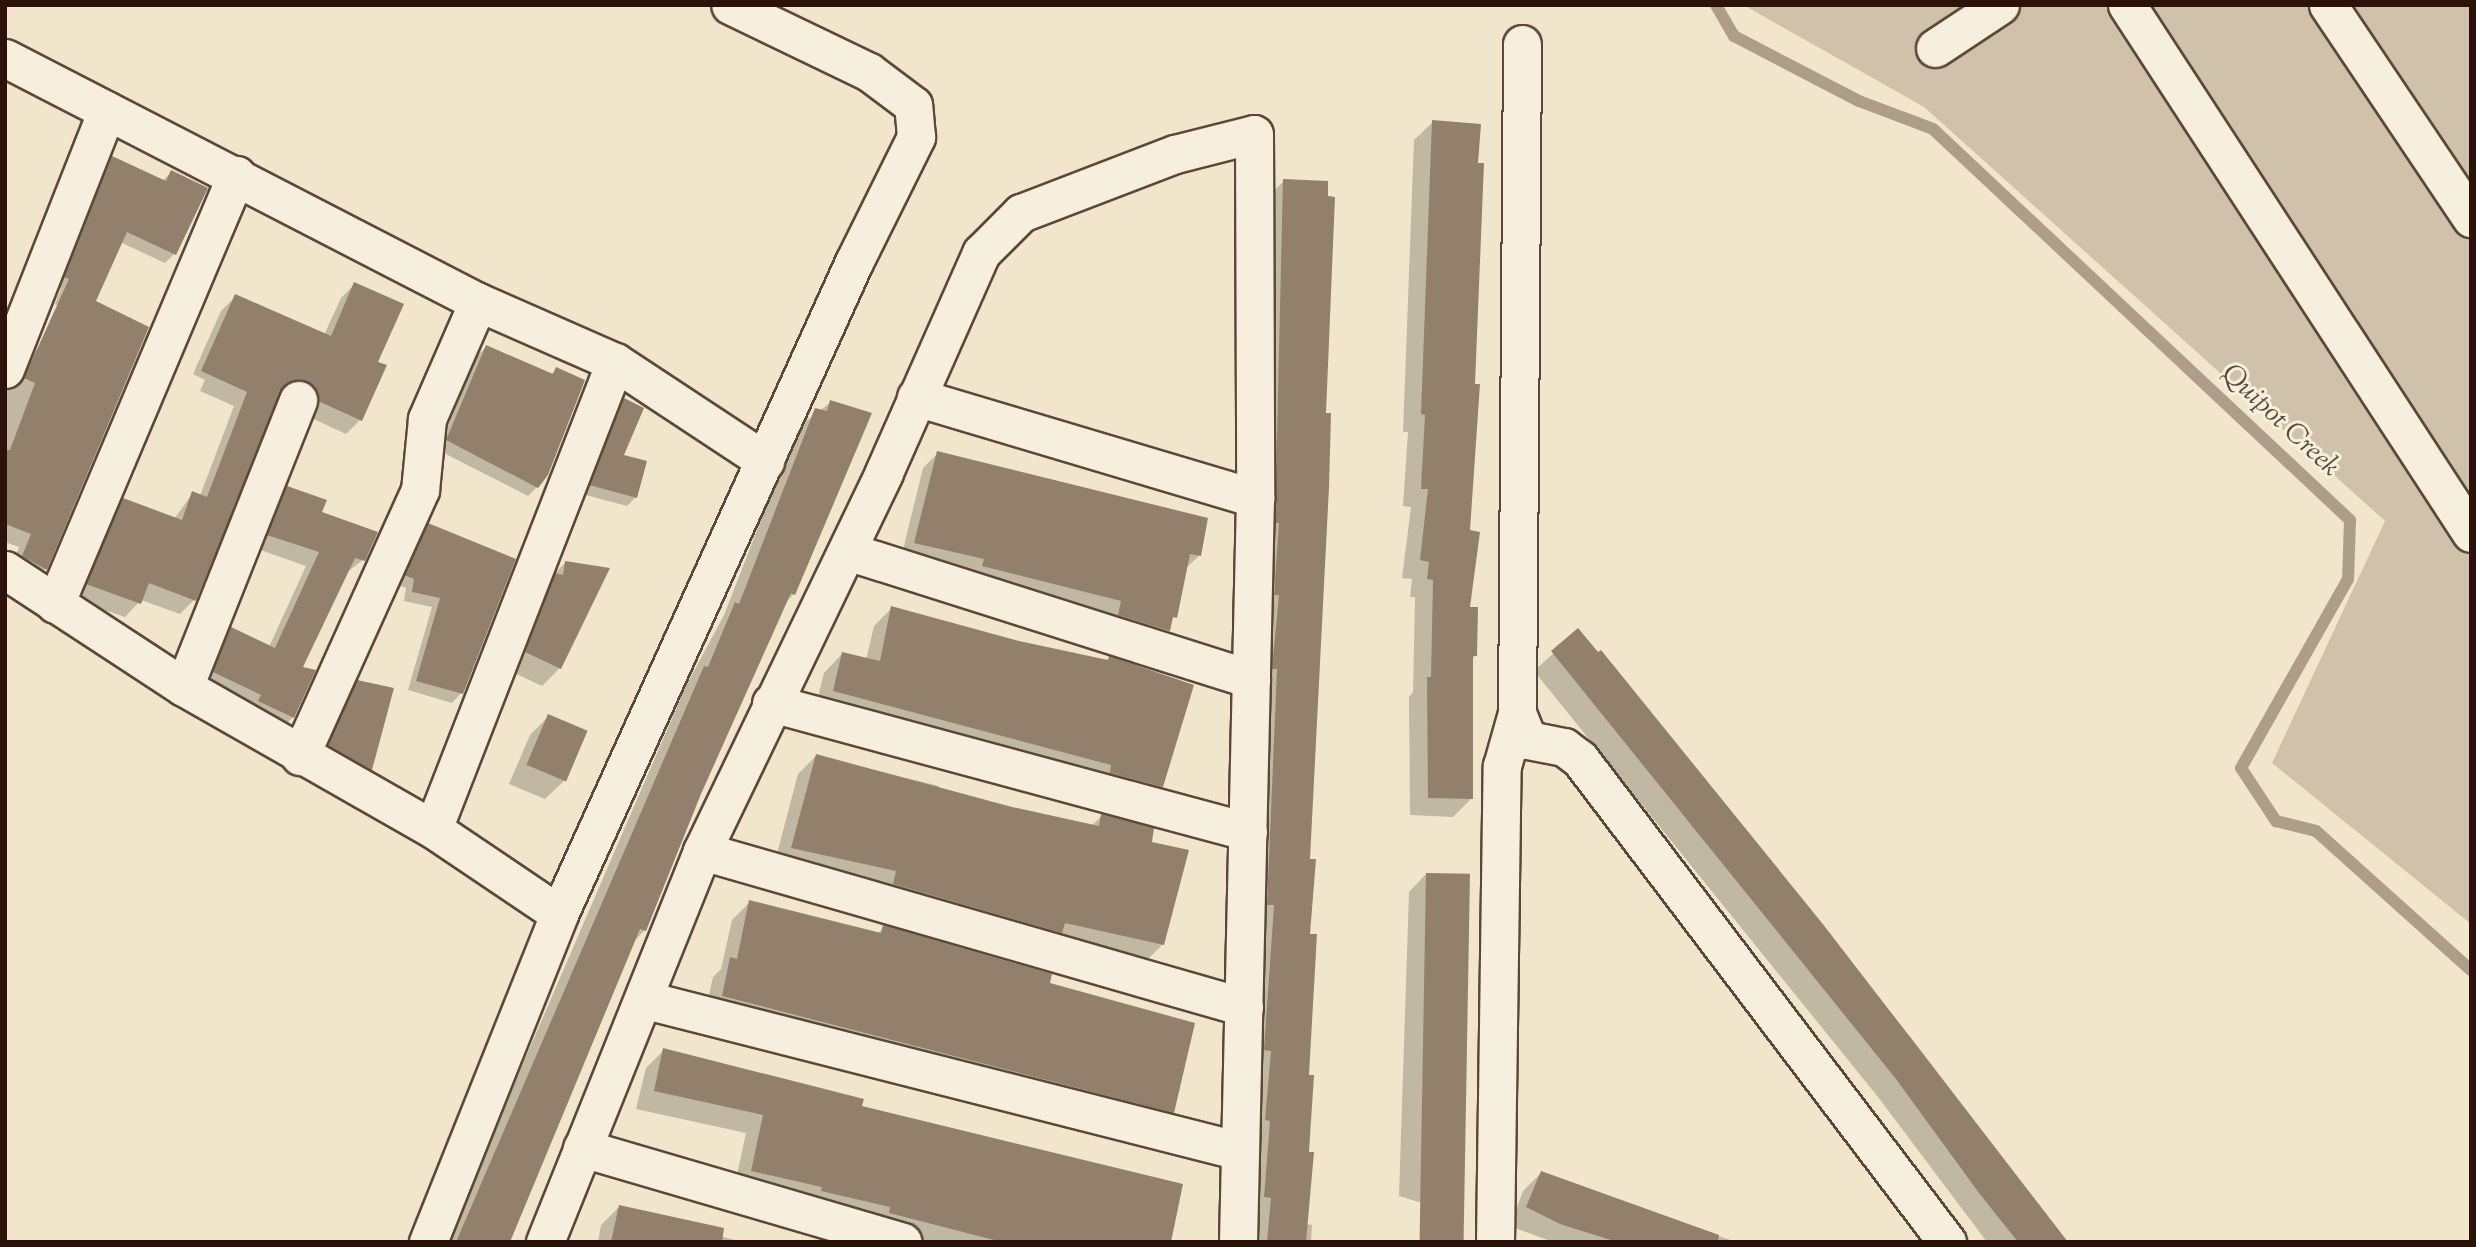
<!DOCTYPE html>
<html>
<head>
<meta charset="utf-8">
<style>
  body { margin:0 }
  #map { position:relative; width:2476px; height:1247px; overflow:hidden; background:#f1e6cb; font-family:"Sorts Mill Goudy",serif }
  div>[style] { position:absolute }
  .green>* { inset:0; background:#d0c2aa }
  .shadow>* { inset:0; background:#0003 }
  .stream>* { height:12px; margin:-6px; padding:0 6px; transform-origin:6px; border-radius:6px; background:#ae9e89 }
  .building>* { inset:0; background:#92806d; transform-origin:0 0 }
  .roads { filter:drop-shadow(2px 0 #5d4739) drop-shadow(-2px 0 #5d4739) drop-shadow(0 2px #5d4739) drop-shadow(0 -2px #5d4739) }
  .minor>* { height:37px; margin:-18.5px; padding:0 18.5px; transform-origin:18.5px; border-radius:18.5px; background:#f6efdd }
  span { translate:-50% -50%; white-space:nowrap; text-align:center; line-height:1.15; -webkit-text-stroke:6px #f6efdd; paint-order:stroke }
  .water-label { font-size:28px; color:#604a3c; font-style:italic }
  .frame { position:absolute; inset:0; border:7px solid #2c1208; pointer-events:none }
</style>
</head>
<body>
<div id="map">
  <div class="green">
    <i style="clip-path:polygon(2471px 5px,2471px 924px,2272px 763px,2385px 521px,1924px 107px,1747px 7px)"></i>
  </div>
  <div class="shadow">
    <i style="clip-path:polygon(1433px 122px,1468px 532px,1468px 608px,1475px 656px,1471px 660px,1472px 798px,1453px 817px,1410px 815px,1409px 697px,1413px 692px,1415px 597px,1410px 597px,1412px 579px,1402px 578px,1411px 507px,1403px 506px,1408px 432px,1403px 432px,1414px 140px)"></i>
    <i style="clip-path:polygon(112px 158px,162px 181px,172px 172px,174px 254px,165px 263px,120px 242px,82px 316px,55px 304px,61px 289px,56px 286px,103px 167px)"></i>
    <i style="clip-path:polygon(1284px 181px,1308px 860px,1306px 1224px,1312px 1225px,1311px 1242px,1251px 1242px,1265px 199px)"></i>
    <i style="clip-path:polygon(355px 284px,376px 362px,360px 420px,346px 434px,305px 415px,278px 396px,194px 600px,180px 614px,141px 600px,125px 617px,73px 599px,109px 514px,123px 500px,174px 519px,193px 493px,200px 496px,234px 406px,200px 391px,205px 380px,193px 374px,221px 311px,235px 297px,324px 335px,341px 298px)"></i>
    <i style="clip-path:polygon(486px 347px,551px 375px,556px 369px,537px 487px,528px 496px,438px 450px,477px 356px)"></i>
    <i style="clip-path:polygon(37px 349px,124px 381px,45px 569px,32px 582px,10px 570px,19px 547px,5px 542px,5px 389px,11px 388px,24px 362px)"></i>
    <i style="clip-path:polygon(624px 400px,622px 456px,636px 497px,627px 506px,582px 494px,615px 409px)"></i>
    <i style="clip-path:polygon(831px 402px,794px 594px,785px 603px,700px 793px,644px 931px,633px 942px,507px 1242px,446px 1242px,686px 686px,724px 615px,797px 428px)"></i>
    <i style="clip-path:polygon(938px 453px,1200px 555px,1185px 569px,1168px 630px,1154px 645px,901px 558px,923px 468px)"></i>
    <i style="clip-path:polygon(287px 488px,320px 513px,363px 560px,346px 573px,300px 668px,293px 717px,279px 731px,200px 686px,217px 643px,231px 629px,269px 647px,306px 566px,255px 548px,273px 502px)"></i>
    <i style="clip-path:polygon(429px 525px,461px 693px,452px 703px,408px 690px,432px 607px,404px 601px,406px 588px,397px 585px,420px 534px)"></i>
    <i style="clip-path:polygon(566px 562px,560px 668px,542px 686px,508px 670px,548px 580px)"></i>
    <i style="clip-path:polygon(892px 608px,1018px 642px,1105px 661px,1109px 658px,1162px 786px,1143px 805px,815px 709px,824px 673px,842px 654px,866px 660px,874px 626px)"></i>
    <i style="clip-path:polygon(1578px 631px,1598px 654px,1601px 652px,1912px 1039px,2067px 1242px,1987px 1242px,1878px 1097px,1534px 671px)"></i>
    <i style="clip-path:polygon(358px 682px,392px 689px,371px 769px,362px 778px,320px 754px,349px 691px)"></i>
    <i style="clip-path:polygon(549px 716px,564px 781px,545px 799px,509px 784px,530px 735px)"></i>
    <i style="clip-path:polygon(816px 756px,939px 786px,938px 791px,1091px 826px,1102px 816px,1149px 843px,1163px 944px,1145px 962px,774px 865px,798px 774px)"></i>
    <i style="clip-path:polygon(1426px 874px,1442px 1209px,1399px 1196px,1409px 892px)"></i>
    <i style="clip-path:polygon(750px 902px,877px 934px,884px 927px,1048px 984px,1172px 1112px,1154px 1130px,705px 1013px,713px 977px,721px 969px,732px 920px)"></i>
    <i style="clip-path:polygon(664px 1050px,860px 1107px,1167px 1242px,890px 1242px,734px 1189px,746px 1133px,636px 1109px,646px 1068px)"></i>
    <i style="clip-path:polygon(1541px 1173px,1626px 1207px,1737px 1242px,1553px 1242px,1510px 1226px,1523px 1191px)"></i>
    <i style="clip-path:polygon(619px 1207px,710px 1234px,744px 1242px,598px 1242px,601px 1225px)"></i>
  </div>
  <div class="stream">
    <i style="left:1716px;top:5px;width:36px;rotate:60deg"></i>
    <i style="left:1734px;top:36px;width:141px;rotate:27.5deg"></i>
    <i style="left:1859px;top:101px;width:79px;rotate:20.7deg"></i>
    <i style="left:1933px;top:129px;width:572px;rotate:43.16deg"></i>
    <i style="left:2350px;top:520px;width:59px;rotate:91.9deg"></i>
    <i style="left:2348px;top:579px;width:217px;rotate:119.5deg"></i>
    <i style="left:2241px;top:768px;width:64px;rotate:56.6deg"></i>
    <i style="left:2276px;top:821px;width:41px;rotate:14deg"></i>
    <i style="left:2316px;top:831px;width:208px;rotate:41.9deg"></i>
  </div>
  <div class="building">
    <i style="clip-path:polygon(1432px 120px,1481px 124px,1478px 163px,1484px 163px,1475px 384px,1480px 384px,1470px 530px,1480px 532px,1470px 607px,1478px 607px,1477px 656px,1473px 656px,1473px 799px,1428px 798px,1427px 677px,1431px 677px,1433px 580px,1427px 579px,1429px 562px,1420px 560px,1428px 489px,1421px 489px,1425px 415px,1421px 414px)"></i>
    <i style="clip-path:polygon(112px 156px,166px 181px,171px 170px,208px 188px,176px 255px,127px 232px,96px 301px,149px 327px,47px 570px,22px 556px,31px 534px,5px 524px,5px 450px,10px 450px,35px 383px,24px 378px,69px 279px,64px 277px)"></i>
    <i style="clip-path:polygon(1283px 179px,1328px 181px,1328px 196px,1335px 197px,1326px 413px,1331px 413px,1329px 487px,1310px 859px,1316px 859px,1310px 934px,1317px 934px,1309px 1075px,1314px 1075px,1309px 1152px,1314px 1152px,1306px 1242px,1267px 1242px,1271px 1198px,1264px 1197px,1270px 1121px,1265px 1120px,1271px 1051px,1264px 1050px,1274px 905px,1267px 905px,1277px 669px,1272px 669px,1279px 595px,1274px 595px,1279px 523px,1275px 523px)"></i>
    <i style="clip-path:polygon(354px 282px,404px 304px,378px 362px,387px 365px,362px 421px,318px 401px,315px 388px,306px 381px,286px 383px,196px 601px,149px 583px,141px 604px,86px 584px,123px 498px,182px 520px,192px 491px,207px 497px,247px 392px,201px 371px,235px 294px,331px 336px)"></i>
    <i style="clip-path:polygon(486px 345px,553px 374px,556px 367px,585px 380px,548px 475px,538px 488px,446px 440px)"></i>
    <i style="clip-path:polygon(624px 398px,644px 408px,624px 455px,647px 461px,637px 498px,589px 485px)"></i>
    <i style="clip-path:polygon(830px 400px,872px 413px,795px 595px,791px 593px,701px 794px,646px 931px,640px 929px,510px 1242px,456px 1242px,704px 666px,708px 667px,735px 602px,739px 604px,815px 408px,827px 411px)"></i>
    <i style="clip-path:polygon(937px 451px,1208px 518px,1201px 556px,1190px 554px,1177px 618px,1173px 617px,1170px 631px,1118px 615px,1121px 601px,982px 566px,984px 559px,914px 543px)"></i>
    <i style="clip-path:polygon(287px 486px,327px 500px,322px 512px,378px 532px,365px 561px,355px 558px,303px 667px,316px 670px,294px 718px,258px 701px,261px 695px,213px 672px,231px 627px,275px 648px,319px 552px,267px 535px)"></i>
    <i style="clip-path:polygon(428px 523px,516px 559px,463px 694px,416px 681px,440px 598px,412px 592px,414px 579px,404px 575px)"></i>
    <i style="clip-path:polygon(565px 561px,610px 568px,561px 669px,525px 652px,555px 573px,563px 575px)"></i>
    <i style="clip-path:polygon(891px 606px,1019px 641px,1108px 660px,1109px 656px,1194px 685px,1163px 787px,1110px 773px,1111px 765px,833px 691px,842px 652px,880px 661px)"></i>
    <i style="clip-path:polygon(1578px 628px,1598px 652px,1601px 650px,1822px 923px,2068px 1242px,2018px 1242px,1979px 1193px,1896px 1079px,1551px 651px)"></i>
    <i style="clip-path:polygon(357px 680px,394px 688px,372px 770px,328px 745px)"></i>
    <i style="left:548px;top:714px;width:43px;height:55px;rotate:23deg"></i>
    <i style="clip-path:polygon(816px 754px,1012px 807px,1099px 826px,1101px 814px,1154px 828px,1152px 842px,1189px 850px,1164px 945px,1065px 923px,1062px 933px,893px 884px,896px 871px,791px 848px)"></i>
    <i style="left:1426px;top:873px;width:44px;height:369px;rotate:1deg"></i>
    <i style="clip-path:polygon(749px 900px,881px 933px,883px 925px,1052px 974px,1050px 983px,1195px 1023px,1174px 1113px,722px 996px,730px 957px,737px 959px)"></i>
    <i style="clip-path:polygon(663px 1048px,864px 1099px,862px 1106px,1183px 1184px,1171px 1242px,1002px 1242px,889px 1213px,890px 1207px,821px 1191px,822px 1187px,751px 1171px,763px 1115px,654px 1091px)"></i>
    <i style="clip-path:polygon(1541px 1171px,1719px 1235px,1718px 1242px,1617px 1242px,1560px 1224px,1526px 1207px)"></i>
    <i style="clip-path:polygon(619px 1205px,724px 1228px,722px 1242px,611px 1242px)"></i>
  </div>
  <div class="roads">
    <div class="minor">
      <i style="left:2127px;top:5px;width:630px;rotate:56.92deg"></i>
      <i style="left:2328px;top:5px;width:257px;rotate:56.1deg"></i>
      <i style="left:1935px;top:48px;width:78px;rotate:-33.5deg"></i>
      <i style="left:5px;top:58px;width:532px;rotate:27.29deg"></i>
      <i style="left:478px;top:302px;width:128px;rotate:113.6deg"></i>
      <i style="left:427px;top:419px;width:71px;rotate:95.6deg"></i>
      <i style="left:420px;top:490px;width:292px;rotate:114.3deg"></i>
      <i style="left:478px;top:302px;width:150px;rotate:23.7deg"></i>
      <i style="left:615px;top:362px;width:180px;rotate:33.4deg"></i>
      <i style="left:5px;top:369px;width:278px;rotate:-68.5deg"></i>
      <i style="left:916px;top:397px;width:354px;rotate:16.6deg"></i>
      <i style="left:847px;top:551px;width:424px;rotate:17.6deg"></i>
      <i style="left:5px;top:570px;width:214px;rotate:33.2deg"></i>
      <i style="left:184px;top:687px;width:287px;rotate:29.7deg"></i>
      <i style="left:433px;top:829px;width:152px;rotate:34deg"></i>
      <i style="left:55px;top:604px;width:466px;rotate:-67.1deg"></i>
      <i style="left:184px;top:687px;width:309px;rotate:-68.3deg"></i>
      <i style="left:771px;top:703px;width:494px;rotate:15.1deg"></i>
      <i style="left:1517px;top:713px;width:669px;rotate:-89.57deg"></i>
      <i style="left:433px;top:829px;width:501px;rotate:-68.71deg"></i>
      <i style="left:702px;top:851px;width:564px;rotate:16.06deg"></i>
      <i style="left:646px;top:1000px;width:613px;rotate:14.26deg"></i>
      <i style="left:582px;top:1148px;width:334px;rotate:16.3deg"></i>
      <i style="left:428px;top:1242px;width:353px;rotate:-68.2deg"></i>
      <i style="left:559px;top:914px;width:716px;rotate:-65.66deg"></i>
      <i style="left:854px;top:262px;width:140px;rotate:-63.6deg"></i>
      <i style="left:916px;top:137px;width:32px;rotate:-95deg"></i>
      <i style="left:913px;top:105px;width:55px;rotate:-143.1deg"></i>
      <i style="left:869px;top:72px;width:154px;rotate:-154.3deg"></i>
      <i style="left:545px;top:1242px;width:421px;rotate:-68.1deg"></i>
      <i style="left:702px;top:851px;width:420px;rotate:-64.3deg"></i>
      <i style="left:884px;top:472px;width:240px;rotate:-66.1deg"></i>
      <i style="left:981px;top:253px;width:57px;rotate:-45deg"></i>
      <i style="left:1021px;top:213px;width:165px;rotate:-21deg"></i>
      <i style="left:1175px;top:154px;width:81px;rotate:-14.2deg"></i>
      <i style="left:1254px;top:134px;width:364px;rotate:89.8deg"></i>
      <i style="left:1255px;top:498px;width:744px;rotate:91.31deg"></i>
      <i style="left:1495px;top:1242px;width:476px;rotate:-89.2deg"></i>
      <i style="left:1502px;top:766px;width:55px;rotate:-74.2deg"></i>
      <i style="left:1517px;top:713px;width:29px;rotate:68deg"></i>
      <i style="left:1528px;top:740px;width:37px;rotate:11deg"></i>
      <i style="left:1564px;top:747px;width:20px;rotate:37deg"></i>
      <i style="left:1580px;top:759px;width:607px;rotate:52.77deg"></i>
    </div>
  </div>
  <div class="water-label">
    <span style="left:2280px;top:421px;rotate:43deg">Quipot Creek</span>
  </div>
  <div class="frame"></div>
</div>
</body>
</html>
